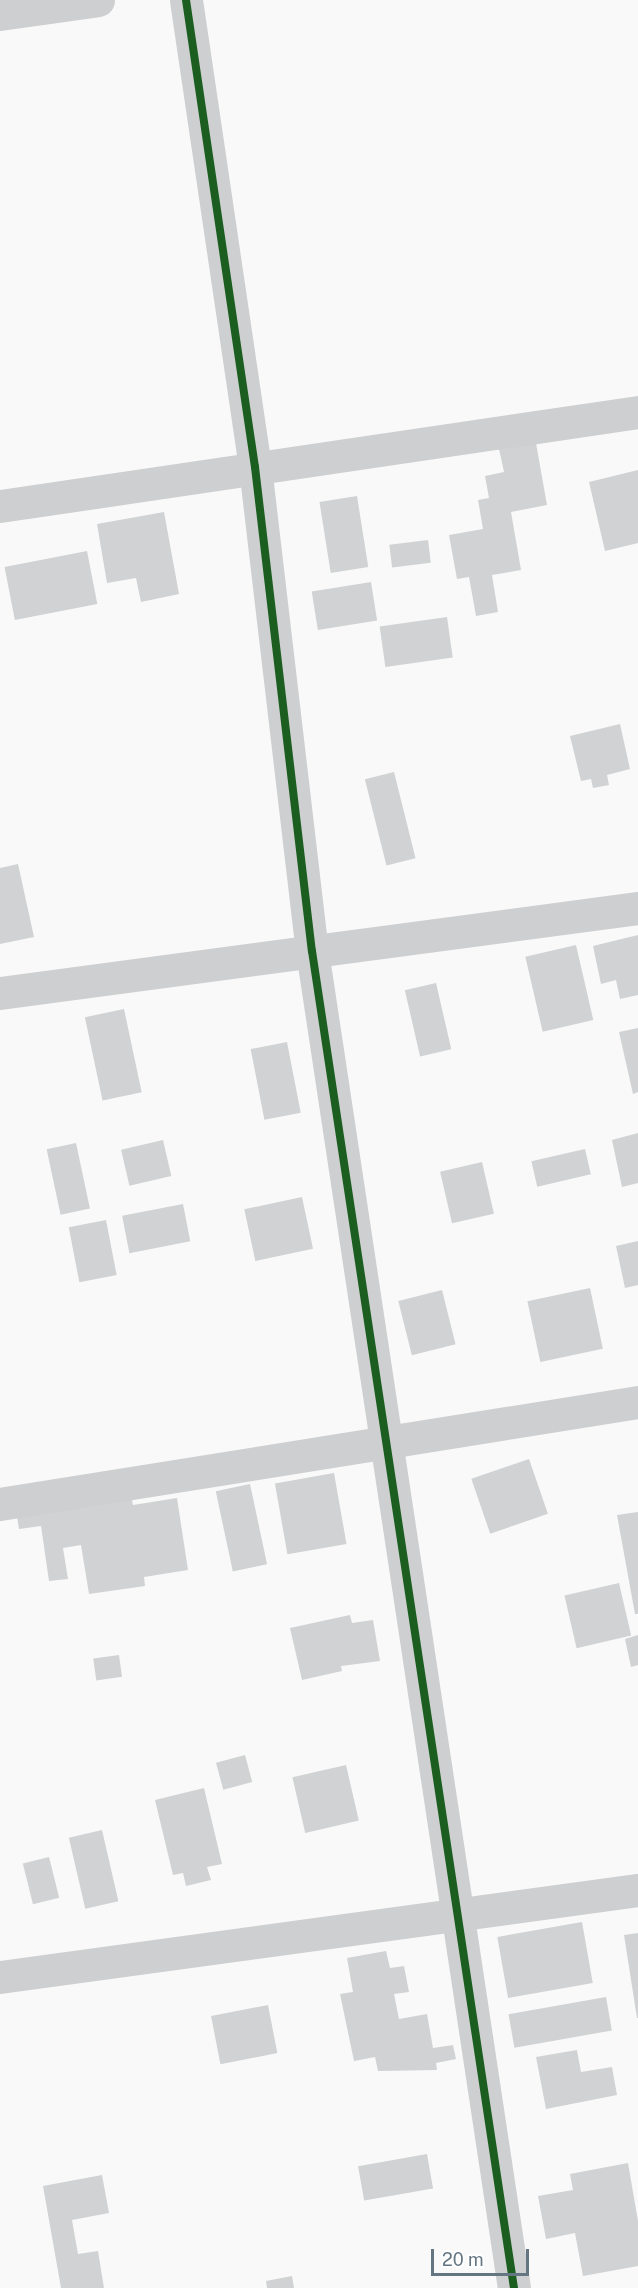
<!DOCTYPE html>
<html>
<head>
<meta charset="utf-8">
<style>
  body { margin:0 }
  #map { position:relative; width:638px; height:2288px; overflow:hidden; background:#f9f9f9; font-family:"Public Sans",sans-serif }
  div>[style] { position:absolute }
  .building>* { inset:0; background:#d0d2d3; transform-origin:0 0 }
  .minor>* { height:33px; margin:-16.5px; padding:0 16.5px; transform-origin:16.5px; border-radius:16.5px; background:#cecfd0 }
  .cycleway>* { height:8px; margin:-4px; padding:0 4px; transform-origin:4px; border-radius:4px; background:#1b5e20 }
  span { translate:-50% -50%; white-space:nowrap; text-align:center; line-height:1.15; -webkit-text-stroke:6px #fff; paint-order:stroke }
  .scale { position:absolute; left:431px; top:2249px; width:98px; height:27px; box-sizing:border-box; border:3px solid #657683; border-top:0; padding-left:8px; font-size:18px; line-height:21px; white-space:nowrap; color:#657683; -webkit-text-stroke:4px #fff; paint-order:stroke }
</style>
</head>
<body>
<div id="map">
  <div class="building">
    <i style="clip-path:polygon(536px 443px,547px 505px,511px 512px,521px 570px,492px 575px,498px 612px,476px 616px,469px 577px,457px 579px,449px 535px,483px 529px,478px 500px,489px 498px,485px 476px,504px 472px,499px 449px)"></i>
    <i style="clip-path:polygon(638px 470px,638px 543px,605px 551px,589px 482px)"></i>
    <i style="left:357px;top:496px;width:72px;height:38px;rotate:81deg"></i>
    <i style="clip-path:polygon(164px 512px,179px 594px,141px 602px,136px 578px,107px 583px,97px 524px)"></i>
    <i style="left:428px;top:540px;width:23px;height:39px;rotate:83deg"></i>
    <i style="left:87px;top:551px;width:54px;height:84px;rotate:79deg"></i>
    <i style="left:371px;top:582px;width:39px;height:60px;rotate:81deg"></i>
    <i style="left:447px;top:617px;width:41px;height:68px;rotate:82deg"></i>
    <i style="clip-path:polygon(620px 724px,630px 769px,607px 775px,609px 785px,593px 788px,591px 779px,581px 781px,570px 736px)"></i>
    <i style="left:394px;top:772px;width:89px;height:30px;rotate:76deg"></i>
    <i style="clip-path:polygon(18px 864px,34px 937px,0 944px,0 868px)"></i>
    <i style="clip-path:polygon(638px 935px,638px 995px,620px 999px,616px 980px,601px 984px,593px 946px)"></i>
    <i style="left:576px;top:945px;width:77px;height:52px;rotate:77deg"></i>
    <i style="left:436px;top:983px;width:68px;height:32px;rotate:77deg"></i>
    <i style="left:124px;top:1009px;width:85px;height:40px;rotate:78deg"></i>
    <i style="clip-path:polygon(638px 1028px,638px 1092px,633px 1094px,619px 1032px)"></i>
    <i style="left:287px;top:1042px;width:72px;height:37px;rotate:79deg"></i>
    <i style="clip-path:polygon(638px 1133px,638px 1183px,622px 1187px,612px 1140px)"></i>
    <i style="left:163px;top:1140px;width:37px;height:43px;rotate:77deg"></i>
    <i style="left:76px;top:1143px;width:67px;height:30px;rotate:78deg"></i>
    <i style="left:585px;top:1149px;width:26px;height:55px;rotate:77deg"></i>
    <i style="left:482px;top:1162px;width:53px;height:43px;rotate:77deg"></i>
    <i style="left:302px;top:1197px;width:53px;height:59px;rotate:78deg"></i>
    <i style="left:183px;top:1204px;width:38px;height:62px;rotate:79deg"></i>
    <i style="left:106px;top:1220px;width:56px;height:38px;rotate:79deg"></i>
    <i style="clip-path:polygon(638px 1241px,638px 1285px,625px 1288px,616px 1246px)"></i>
    <i style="left:590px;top:1288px;width:62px;height:64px;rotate:78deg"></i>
    <i style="left:442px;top:1290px;width:56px;height:45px;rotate:76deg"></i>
    <i style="left:529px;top:1459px;width:58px;height:61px;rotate:71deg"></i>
    <i style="left:334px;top:1473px;width:72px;height:60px;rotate:80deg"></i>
    <i style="left:250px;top:1484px;width:82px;height:35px;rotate:78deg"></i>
    <i style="clip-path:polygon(131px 1495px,133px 1505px,177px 1498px,188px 1570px,144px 1577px,145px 1586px,89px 1594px,81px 1545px,63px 1548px,68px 1579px,49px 1581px,41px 1526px,19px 1529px,16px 1510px)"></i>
    <i style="clip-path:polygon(638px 1512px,638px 1614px,635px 1614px,617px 1515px)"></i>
    <i style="left:619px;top:1583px;width:54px;height:56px;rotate:77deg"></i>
    <i style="clip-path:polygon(350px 1615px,352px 1623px,373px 1620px,380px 1661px,341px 1666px,342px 1671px,302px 1680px,290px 1628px)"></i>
    <i style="clip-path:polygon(638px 1635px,638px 1665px,631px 1667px,625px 1639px)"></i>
    <i style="left:119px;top:1655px;width:22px;height:26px;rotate:82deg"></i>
    <i style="left:245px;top:1755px;width:28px;height:30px;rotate:75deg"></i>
    <i style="left:346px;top:1765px;width:57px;height:55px;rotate:77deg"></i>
    <i style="clip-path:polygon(204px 1788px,222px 1864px,207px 1867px,211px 1880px,186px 1886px,183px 1873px,173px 1875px,155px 1800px)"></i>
    <i style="left:102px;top:1830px;width:73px;height:34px;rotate:77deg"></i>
    <i style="left:49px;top:1857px;width:42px;height:27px;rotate:76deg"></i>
    <i style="left:582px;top:1922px;width:62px;height:86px;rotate:80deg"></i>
    <i style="clip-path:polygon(638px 1933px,638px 2018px,637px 2018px,624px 1935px)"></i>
    <i style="clip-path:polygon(386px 1951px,390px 1968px,404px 1966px,409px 1992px,394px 1994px,399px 2019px,427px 2014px,433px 2048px,453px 2045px,456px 2059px,436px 2063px,437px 2070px,378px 2071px,375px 2057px,354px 2061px,340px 1994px,353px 1992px,347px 1958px)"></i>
    <i style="left:606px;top:1997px;width:34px;height:99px;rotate:80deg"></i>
    <i style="left:268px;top:2005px;width:49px;height:58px;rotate:79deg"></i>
    <i style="clip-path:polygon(577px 2050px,581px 2072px,612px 2067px,617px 2095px,546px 2109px,536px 2057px)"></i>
    <i style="left:427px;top:2154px;width:35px;height:70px;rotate:80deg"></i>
    <i style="clip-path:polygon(628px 2163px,638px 2221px,638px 2266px,583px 2276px,575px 2233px,546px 2239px,538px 2196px,573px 2190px,570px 2174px)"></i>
    <i style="clip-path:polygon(102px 2175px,109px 2213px,72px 2220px,78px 2254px,98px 2251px,104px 2288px,61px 2288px,43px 2186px)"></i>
    <i style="clip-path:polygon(292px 2276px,294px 2288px,267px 2288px,266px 2281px)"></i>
  </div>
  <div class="minor">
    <i style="left:186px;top:0;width:472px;rotate:81.6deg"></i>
    <i style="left:255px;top:467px;width:487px;rotate:83.3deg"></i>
    <i style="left:312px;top:951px;width:1352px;rotate:81.41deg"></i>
    <i style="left:0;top:14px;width:99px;rotate:-8.1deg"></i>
    <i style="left:0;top:506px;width:645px;rotate:-8.38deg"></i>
    <i style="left:0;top:993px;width:644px;rotate:-7.59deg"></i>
    <i style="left:0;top:1504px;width:646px;rotate:-9.08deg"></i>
    <i style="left:0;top:1977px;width:644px;rotate:-7.77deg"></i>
  </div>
  <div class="cycleway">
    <i style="left:186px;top:0;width:472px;rotate:81.6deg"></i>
    <i style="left:255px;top:467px;width:487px;rotate:83.3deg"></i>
    <i style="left:312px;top:951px;width:1352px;rotate:81.41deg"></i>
  </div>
  <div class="scale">20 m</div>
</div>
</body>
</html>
